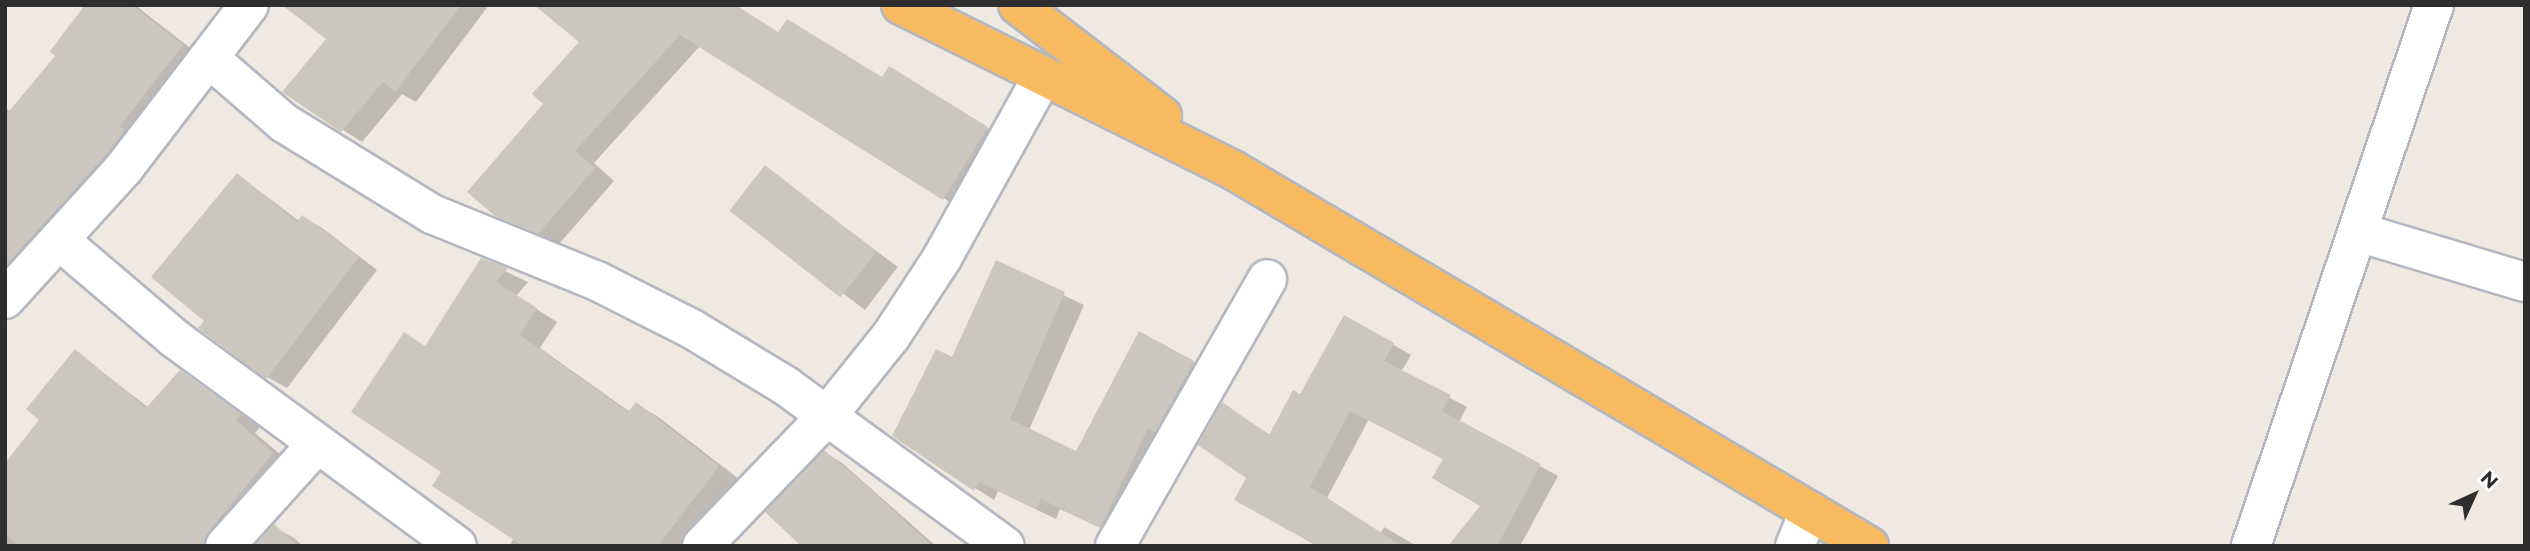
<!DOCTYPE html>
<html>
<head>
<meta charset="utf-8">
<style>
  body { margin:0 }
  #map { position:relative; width:2530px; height:551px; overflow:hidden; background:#efe9e1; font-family:Montserrat,sans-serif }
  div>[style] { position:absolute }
  .shadow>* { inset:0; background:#0003; transform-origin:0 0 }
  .building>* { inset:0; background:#cbc7bf; transform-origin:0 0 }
  .roads { filter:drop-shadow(2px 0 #b4b7c1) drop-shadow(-2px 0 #b4b7c1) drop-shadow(0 2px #b4b7c1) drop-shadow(0 -2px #b4b7c1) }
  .minor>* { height:38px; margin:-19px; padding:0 19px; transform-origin:19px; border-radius:19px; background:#fff }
  .trunk>* { height:38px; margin:-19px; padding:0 19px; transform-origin:19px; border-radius:19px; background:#f8ba60 }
  span { translate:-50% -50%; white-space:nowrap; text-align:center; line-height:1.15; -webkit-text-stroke:5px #fff; paint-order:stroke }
  .frame { position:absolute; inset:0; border:7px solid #2e2e2e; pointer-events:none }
  .north { position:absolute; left:2439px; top:460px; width:70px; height:70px; -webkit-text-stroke:5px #fff; paint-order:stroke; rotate:45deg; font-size:19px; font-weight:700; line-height:28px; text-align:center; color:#2e2e2e }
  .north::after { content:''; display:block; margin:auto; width:24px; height:32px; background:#2e2e2e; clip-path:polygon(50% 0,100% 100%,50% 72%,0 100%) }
</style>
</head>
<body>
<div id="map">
  <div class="shadow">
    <i style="clip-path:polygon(87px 5px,135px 5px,203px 58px,5px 291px,5px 108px,11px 112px,58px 55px)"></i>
    <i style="clip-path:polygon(306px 5px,489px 5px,416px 102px,402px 94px,362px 142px,284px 92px,328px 38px)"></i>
    <i style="clip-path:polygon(537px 5px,779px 34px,883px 79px,909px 80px,1007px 140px,963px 210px,700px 46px,594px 163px,614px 181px,559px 244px,496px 214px,546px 104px,581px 42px)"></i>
    <i style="left:765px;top:167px;width:166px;height:54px;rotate:37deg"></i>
    <i style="clip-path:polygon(238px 175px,299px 221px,302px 217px,322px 228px,377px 270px,287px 388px,267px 377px,206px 320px)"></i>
    <i style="clip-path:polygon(482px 260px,528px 282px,516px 296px,557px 322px,540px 348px,630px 412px,636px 404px,657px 416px,739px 479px,689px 546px,509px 546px,514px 538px,444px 472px,426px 347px)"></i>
    <i style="clip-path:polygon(996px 263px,1084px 305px,1029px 430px,1077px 453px,1193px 362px,1213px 373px,1120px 537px,1060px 509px,1056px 519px,998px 491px,994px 500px,894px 436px,953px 360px)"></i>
    <i style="clip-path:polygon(1345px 317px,1411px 355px,1401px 372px,1467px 407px,1459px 422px,1558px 476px,1520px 546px,1450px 546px,1482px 506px,1445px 459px,1369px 419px,1327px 498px,1381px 533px,1384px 527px,1417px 546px,1320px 546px,1248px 478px,1223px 404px,1270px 435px,1301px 396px)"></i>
    <i style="clip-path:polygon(75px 351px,149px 408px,180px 372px,260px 427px,255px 433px,293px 465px,228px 546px,5px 546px,5px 465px,42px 420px)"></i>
    <i style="clip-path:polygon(825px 453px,842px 463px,936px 546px,802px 546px)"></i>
    <i style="clip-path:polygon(274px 527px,294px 538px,303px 546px,255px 546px)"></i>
  </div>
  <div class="building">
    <i style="clip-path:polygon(85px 5px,132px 5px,183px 45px,120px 126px,125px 130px,110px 150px,5px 266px,5px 116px,55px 56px,50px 51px)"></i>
    <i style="clip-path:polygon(282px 5px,461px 5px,395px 92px,383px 82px,341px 132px,282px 92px,326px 39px)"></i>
    <i style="clip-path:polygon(534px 5px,736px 5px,778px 32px,787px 19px,882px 77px,889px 66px,988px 127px,943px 200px,680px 35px,575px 151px,595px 168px,538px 234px,495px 216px,467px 192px,543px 104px,532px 94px,579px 42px)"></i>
    <i style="left:765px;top:165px;width:141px;height:58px;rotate:38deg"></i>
    <i style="clip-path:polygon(237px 173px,297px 222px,302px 215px,359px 257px,266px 379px,198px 328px,204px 321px,151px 277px)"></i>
    <i style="clip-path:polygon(481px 258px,508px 268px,496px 282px,537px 308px,520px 335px,628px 412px,636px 402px,719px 466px,658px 546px,523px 546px,432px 486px,441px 472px,351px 412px,404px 332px,425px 346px)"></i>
    <i style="clip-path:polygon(996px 260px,1065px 292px,1010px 419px,1076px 451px,1139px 331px,1194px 361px,1155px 432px,1148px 428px,1100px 528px,1041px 499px,1036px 509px,979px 482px,974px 491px,892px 436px,936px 349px,952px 357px)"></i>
    <i style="clip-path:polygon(1344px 315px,1394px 343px,1384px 361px,1451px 395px,1442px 411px,1541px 464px,1497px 546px,1448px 546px,1480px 506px,1432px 478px,1443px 459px,1350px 411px,1310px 487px,1402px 546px,1317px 546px,1234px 500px,1246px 478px,1198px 445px,1222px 402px,1269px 435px,1293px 390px,1300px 394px)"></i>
    <i style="clip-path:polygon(75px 349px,146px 408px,180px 370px,241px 414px,236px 420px,273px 453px,209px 531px,204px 546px,19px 546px,5px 534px,5px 463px,39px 420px,26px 409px)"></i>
    <i style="clip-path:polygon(824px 450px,867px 486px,932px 546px,801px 546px,765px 512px)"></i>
    <i style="clip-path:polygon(274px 524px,298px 546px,255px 546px)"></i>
  </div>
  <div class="roads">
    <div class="minor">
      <i style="left:209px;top:58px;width:99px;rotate:40.9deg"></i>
      <i style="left:284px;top:123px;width:174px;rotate:31.6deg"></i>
      <i style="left:432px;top:214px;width:178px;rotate:22.1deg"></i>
      <i style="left:597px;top:281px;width:106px;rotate:26.8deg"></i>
      <i style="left:692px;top:329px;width:110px;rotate:31.2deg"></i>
      <i style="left:786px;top:386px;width:271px;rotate:36.2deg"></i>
      <i style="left:2358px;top:232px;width:174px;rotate:16.7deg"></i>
      <i style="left:59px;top:240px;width:151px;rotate:40.4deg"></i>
      <i style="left:174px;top:338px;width:351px;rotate:36.3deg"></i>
      <i style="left:5px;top:299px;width:177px;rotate:-47.7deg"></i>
      <i style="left:124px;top:168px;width:205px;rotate:-52.5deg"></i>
      <i style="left:225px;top:546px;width:136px;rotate:-48deg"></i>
      <i style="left:702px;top:546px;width:179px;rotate:-46.1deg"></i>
      <i style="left:826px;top:417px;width:104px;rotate:-51.3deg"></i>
      <i style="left:891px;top:336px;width:93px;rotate:-56.8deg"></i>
      <i style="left:942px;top:258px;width:208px;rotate:-61deg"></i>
      <i style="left:1115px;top:546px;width:307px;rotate:-60.3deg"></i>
      <i style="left:1795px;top:546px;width:38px;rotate:-68deg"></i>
      <i style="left:2251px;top:546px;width:571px;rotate:-71.31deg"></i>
    </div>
    <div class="trunk">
      <i style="left:901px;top:5px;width:371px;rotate:26.4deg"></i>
      <i style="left:1233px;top:170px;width:739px;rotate:30.59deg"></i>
      <i style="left:1018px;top:5px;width:182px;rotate:37.6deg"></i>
    </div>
  </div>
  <div class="frame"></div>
  <div class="north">N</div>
</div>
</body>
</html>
